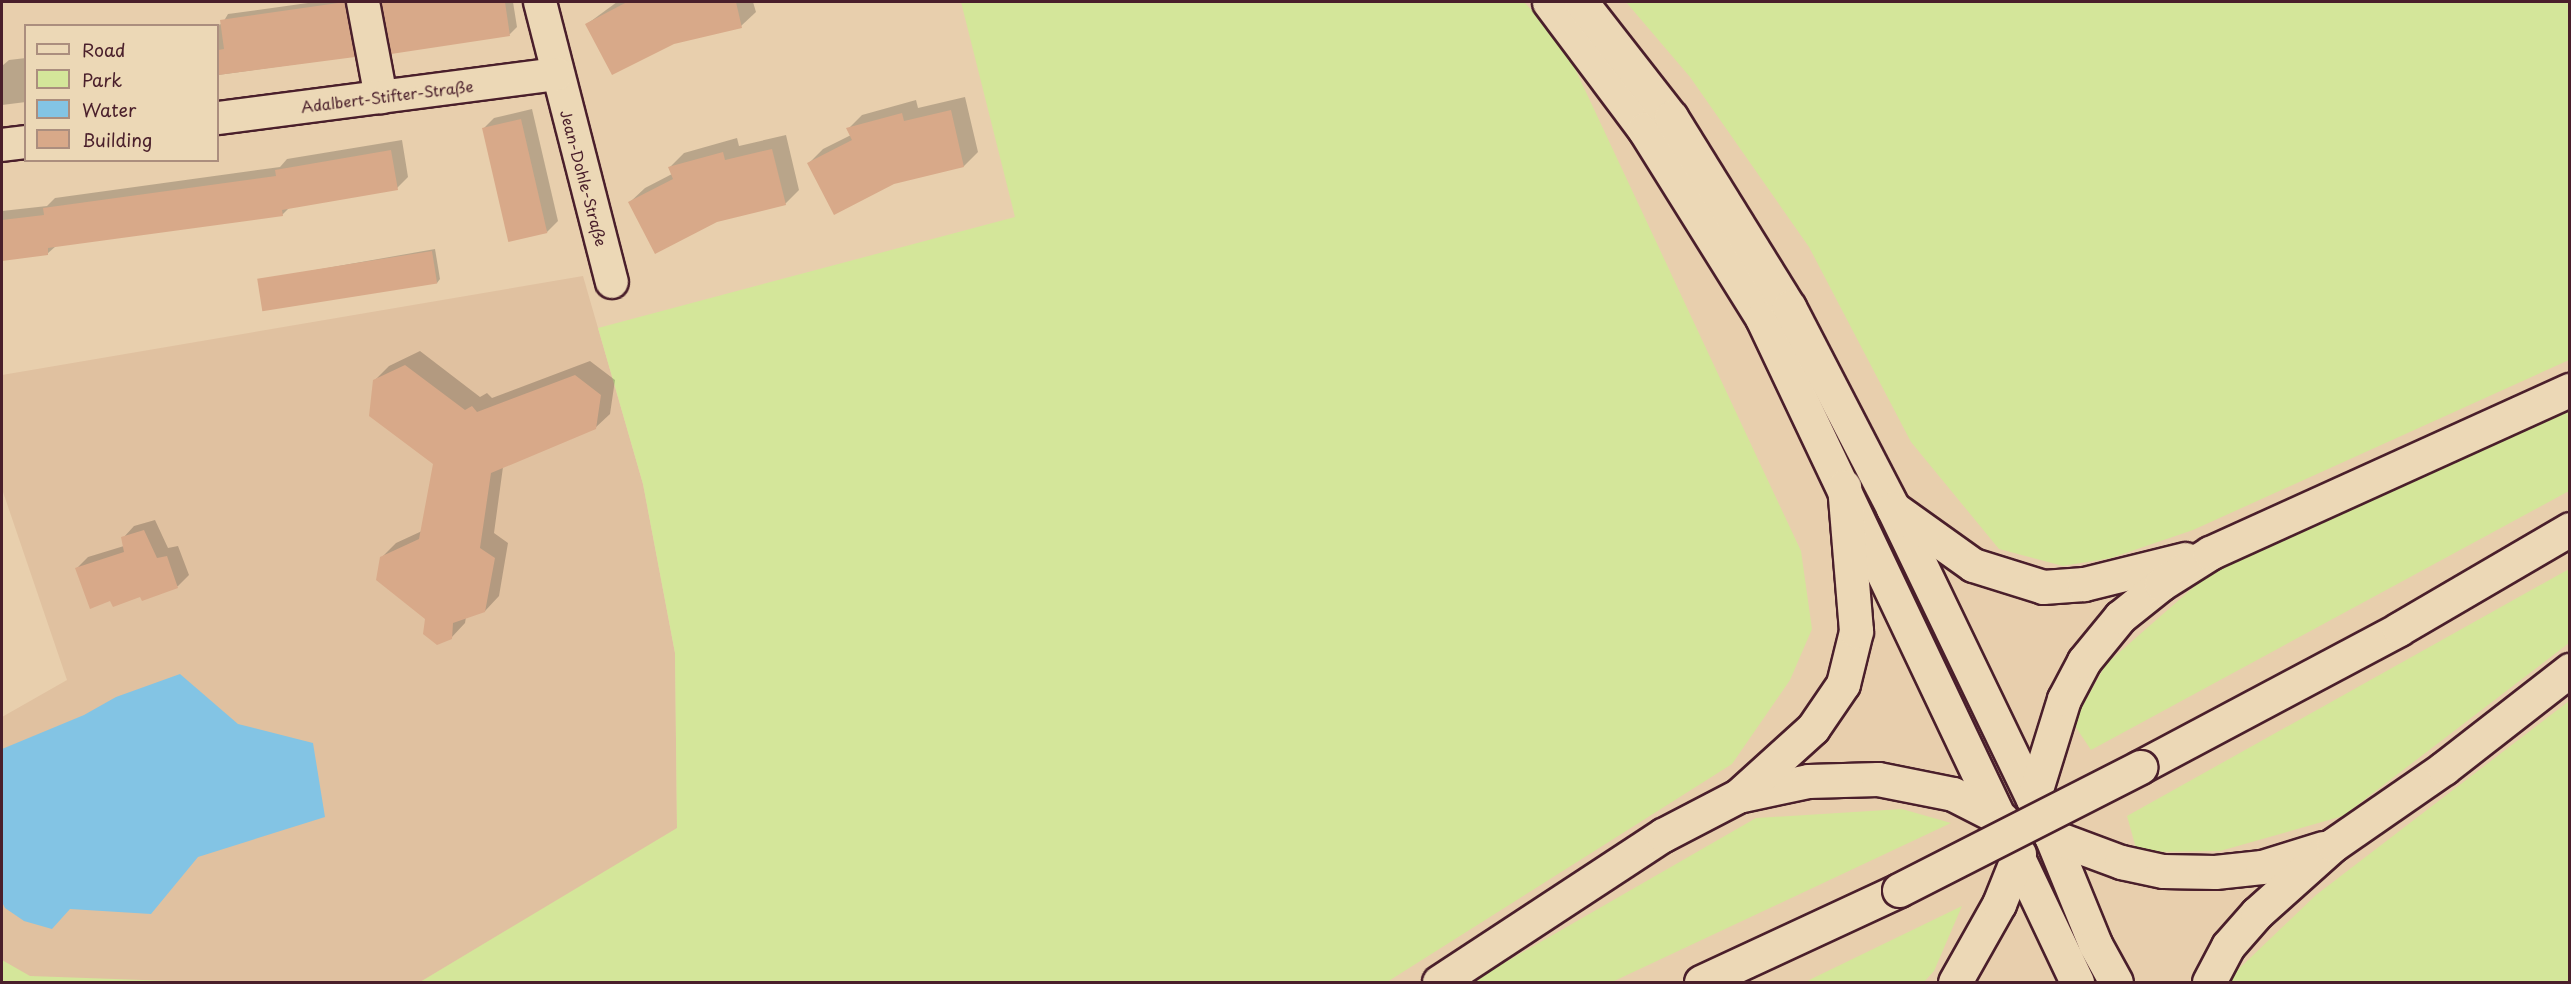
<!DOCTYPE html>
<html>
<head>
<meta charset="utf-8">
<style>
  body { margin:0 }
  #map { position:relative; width:2571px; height:984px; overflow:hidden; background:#e8cfad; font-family:"Playpen Sans",sans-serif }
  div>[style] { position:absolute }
  .built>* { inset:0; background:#e0c1a0 }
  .green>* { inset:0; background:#d4e69a }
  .water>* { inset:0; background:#83c4e4 }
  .shadow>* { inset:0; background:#0003 }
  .building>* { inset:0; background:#d8a989; transform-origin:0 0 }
  .roads { filter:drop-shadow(2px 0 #4a1f2b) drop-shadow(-2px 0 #4a1f2b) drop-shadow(0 2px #4a1f2b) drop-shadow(0 -2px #4a1f2b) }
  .minor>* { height:32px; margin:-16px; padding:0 16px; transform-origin:16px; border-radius:16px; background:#ecd8b6 }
  .major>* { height:33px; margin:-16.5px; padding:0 16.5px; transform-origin:16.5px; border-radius:16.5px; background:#ecd8b6 }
  .highway>* { height:33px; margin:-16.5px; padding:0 16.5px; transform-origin:16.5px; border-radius:16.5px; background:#ecd8b6 }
  .bridges { filter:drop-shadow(2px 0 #4a1f2b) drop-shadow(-2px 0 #4a1f2b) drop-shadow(0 2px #4a1f2b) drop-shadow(0 -2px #4a1f2b) }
  .highway-bridge>* { height:33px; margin:-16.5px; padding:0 16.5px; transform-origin:16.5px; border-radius:16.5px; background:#ecd8b6 }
  span { translate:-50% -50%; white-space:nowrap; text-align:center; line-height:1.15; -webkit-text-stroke:4.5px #ecd8b6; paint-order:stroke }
  .street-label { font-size:15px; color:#4a1f2b }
  .frame { position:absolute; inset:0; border:3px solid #4a1f2b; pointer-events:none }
  .legend { position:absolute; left:24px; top:24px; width:195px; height:138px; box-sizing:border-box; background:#ecd8b6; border:2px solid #ab8e7e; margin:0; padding:8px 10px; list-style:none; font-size:18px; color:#4a1f2b }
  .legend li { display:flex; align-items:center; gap:12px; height:30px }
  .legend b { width:30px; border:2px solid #ab8e7e }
</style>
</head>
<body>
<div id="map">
  <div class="built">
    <i style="clip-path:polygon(583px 276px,643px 484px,675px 653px,677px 828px,593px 982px,2px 982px,2px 717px,67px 680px,2px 489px,2px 375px)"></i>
  </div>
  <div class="green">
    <i style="clip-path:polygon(961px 2px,1524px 2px,1563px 43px,1801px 551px,1812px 629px,1790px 680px,1732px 764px,1387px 982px,420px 982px,677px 828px,675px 653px,643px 484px,598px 328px,1015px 217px)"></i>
    <i style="clip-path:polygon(1626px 2px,2569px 2px,2569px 360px,2193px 530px,2111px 558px,2063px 566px,1999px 549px,1911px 442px,1809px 247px,1690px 77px)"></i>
    <i style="clip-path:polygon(2569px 411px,2569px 491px,2091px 750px,2073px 723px,2106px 664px,2212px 571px)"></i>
    <i style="clip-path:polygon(2569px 569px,2569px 643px,2343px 816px,2220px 851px,2137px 852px,2127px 816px)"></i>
    <i style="clip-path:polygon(2569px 701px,2569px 982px,2225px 982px,2316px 895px)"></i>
    <i style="clip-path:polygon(1902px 809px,1951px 823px,1612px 982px,1471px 982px,1756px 818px)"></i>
    <i style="clip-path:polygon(1962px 906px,1934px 971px,1924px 982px,1805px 982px)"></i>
    <i style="clip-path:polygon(2px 960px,30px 976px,199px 982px,2px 982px)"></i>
  </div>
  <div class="water">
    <i style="clip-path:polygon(180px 674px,238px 724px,313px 743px,325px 817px,198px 857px,151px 914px,70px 909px,52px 929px,24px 921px,5px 908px,2px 902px,2px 749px,84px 715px,116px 697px)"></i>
  </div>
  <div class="shadow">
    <i style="clip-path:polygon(315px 2px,353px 2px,361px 49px,354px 56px,218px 75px,218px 26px,211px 26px,222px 24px,228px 14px)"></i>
    <i style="clip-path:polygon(383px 2px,513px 2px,517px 27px,510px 34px,392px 52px)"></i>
    <i style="clip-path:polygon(617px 2px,753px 2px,756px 12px,741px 26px,587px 24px)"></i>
    <i style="clip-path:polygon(26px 58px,26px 102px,2px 105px,2px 66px,9px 60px)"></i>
    <i style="clip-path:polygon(965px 97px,978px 152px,964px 166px,809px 163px,823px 149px,851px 135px,848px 129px,862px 115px,916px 100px,918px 108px)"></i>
    <i style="clip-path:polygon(532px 109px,558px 221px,547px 232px,483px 129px,494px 118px)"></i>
    <i style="clip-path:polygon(786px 135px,799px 190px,785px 204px,630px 202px,645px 188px,672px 174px,669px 168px,684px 153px,737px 138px,739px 146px)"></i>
    <i style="clip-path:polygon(402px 140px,408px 177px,397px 188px,290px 207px,282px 215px,56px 246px,47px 254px,2px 259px,2px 211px,47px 206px,55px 198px,280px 167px,287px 159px)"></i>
    <i style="clip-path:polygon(435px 249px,440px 279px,437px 283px,259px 280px)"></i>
    <i style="clip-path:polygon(420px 351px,480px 397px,487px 393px,492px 398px,590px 361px,615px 380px,610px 414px,595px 428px,503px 467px,494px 533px,508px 543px,499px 596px,485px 611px,466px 617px,465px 623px,451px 638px,427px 618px,381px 558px,396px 543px,422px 531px,435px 464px,375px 380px,389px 366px)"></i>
    <i style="clip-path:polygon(155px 520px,168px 548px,178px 546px,189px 575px,178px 586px,142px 599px,141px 596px,111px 599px,77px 568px,88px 557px,124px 546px,123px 538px,134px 526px)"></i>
  </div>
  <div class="building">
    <i style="clip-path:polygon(345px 2px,355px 57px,218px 75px,218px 50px,224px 49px,220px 20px)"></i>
    <i style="clip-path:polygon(381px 2px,505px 2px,510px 36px,391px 54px)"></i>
    <i style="clip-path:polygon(627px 2px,736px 2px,742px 28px,674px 44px,612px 75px,585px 24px)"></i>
    <i style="clip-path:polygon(951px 110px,964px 167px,894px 184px,834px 215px,807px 163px,852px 140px,846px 128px,902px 113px,904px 121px)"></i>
    <i style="left:521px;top:119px;width:117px;height:40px;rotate:77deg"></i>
    <i style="clip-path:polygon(772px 149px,786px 205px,717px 222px,655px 254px,628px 202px,673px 179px,668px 167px,723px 152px,725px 160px)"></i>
    <i style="clip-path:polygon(391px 150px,398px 190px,282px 210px,283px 216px,48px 248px,48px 255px,2px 261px,2px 220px,44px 215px,43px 208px,276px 176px,275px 170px)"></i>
    <i style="left:432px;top:251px;width:33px;height:177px;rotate:81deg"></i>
    <i style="clip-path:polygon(405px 365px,465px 410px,472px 406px,477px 412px,575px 375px,601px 395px,596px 429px,491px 473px,480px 548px,495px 558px,485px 612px,453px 623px,452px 639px,437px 645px,423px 634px,425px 619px,376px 580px,380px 557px,419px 539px,433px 464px,369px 416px,373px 380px)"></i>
    <i style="clip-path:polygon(144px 530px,157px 558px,167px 556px,178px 588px,142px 601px,140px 597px,113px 607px,110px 601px,90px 609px,75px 568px,124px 552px,121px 537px)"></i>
  </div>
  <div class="roads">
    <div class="minor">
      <i style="left:363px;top:2px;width:97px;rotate:79.3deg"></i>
      <i style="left:540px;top:2px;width:289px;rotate:75.6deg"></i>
      <i style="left:218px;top:118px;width:342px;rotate:-7.4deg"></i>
      <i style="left:2px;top:145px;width:24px;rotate:-7deg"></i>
    </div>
    <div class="major">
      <i style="left:1549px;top:2px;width:159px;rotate:53.2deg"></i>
      <i style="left:1644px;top:129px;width:223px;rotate:58deg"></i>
      <i style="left:1762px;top:318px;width:735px;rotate:64.62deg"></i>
      <i style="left:1581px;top:2px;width:146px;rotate:52deg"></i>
      <i style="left:1671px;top:117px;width:224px;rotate:58.2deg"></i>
      <i style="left:1789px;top:307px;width:226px;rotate:62.6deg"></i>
      <i style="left:1893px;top:508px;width:364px;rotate:64.3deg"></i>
      <i style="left:2051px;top:836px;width:117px;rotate:67.8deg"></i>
      <i style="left:2095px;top:944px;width:43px;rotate:61.1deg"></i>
    </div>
    <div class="highway">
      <i style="left:1893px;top:508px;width:98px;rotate:35.5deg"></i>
      <i style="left:1973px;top:565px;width:73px;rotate:17.4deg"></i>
      <i style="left:2043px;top:587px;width:41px;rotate:-4.2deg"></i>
      <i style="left:2084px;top:584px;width:104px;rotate:-13.9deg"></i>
      <i style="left:2140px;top:767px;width:293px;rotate:-28deg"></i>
      <i style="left:2399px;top:629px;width:198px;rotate:-30.3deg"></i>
      <i style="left:1742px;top:795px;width:67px;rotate:-12deg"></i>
      <i style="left:1808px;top:781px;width:70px;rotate:-1.6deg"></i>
      <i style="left:1878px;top:779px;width:76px;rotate:11.3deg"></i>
      <i style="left:1953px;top:794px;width:55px;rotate:27deg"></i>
      <i style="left:2033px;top:799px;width:105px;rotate:-72.8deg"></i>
      <i style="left:2064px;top:699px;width:43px;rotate:-62.2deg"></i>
      <i style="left:2084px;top:661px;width:57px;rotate:-50.7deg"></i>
      <i style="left:2120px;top:617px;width:53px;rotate:-38.8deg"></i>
      <i style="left:2161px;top:584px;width:58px;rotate:-32.3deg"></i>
      <i style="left:2210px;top:553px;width:395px;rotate:-24.4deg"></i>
      <i style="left:2051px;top:836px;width:75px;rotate:20.4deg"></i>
      <i style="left:2121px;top:862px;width:43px;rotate:12.1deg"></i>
      <i style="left:2163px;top:871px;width:52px;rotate:1.1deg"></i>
      <i style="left:2215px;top:872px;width:47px;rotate:-6.1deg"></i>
      <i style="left:2262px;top:867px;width:64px;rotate:-17.3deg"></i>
      <i style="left:1439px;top:982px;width:268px;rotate:-33.3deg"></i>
      <i style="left:1663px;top:835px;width:85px;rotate:-27.5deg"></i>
      <i style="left:1738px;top:796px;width:101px;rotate:-42.2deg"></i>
      <i style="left:1813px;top:728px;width:53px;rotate:-55.7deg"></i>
      <i style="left:1843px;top:684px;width:55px;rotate:-76.2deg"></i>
      <i style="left:1856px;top:631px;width:145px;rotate:-94.7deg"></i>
      <i style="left:1701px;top:982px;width:218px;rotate:-24.9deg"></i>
      <i style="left:1955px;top:982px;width:90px;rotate:-60.6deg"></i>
      <i style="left:1999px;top:904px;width:54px;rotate:-68.2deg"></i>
      <i style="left:2209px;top:982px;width:41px;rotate:-62.2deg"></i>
      <i style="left:2228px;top:946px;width:44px;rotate:-48.7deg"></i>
      <i style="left:2257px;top:913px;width:102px;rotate:-41.8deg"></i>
      <i style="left:2333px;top:845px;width:135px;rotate:-34.7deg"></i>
      <i style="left:2444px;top:768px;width:160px;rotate:-37.9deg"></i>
    </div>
  </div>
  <div class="bridges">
    <div class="highway-bridge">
      <i style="left:1899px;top:890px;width:271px;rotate:-27deg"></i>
    </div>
  </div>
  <div class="street-label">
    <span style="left:387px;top:96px;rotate:-7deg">Adalbert-Stifter-Straße</span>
    <span style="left:584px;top:178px;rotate:75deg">Jean-Dohle-Straße</span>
  </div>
  <div class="frame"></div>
  <ul class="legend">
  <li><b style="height:8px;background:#ecd8b6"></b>Road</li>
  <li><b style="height:16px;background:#d4e69a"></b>Park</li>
  <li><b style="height:16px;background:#83c4e4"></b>Water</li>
  <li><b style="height:16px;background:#d8a989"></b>Building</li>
  </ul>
</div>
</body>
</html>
